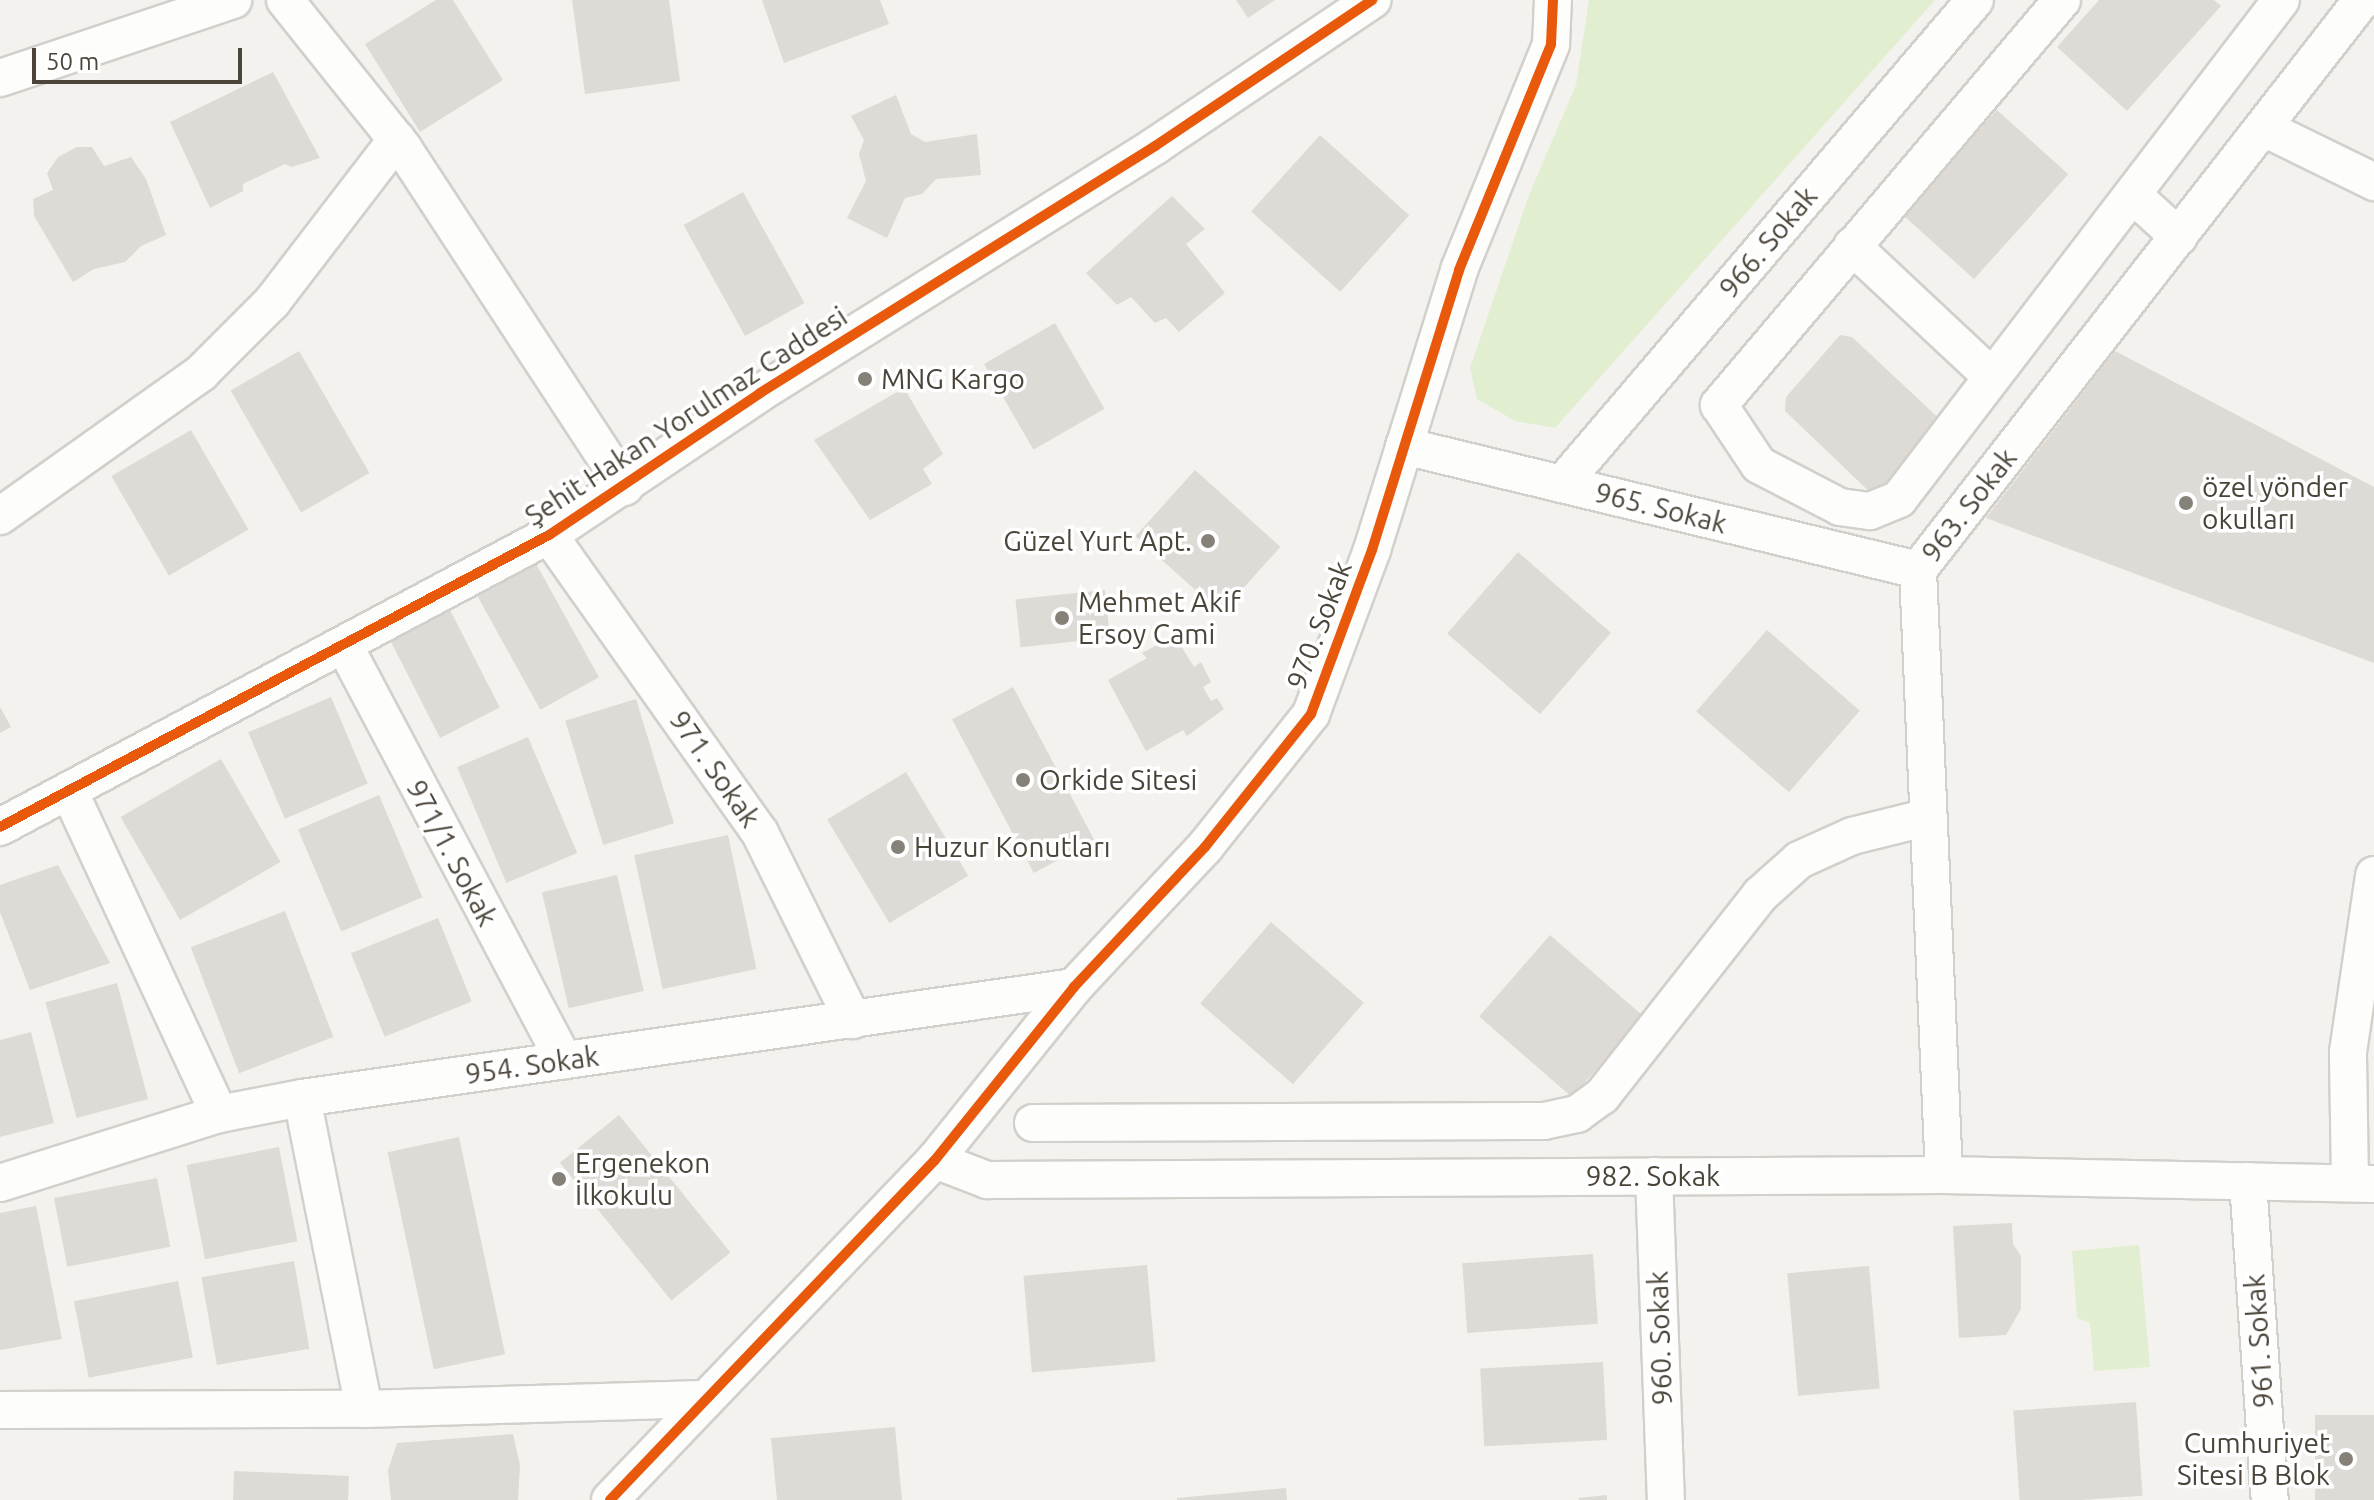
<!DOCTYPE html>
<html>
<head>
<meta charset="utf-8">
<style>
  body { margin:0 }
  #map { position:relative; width:2374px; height:1500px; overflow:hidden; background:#f4f2ee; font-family:Ubuntu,sans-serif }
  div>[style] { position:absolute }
  .green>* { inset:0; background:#e1eecf }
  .building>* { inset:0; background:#dedbd6; transform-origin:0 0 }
  .roads { filter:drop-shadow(2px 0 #d2d0cb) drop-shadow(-2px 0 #d2d0cb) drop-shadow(0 2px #d2d0cb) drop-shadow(0 -2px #d2d0cb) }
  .minor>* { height:36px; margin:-18px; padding:0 18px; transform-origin:18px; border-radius:18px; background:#fdfdfc }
  .cycleway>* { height:10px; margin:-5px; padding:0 5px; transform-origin:5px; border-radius:5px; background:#e8590c }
  .dots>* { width:22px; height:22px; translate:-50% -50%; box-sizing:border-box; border:4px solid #fff; border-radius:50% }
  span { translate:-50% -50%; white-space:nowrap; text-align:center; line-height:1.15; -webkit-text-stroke:7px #fff; paint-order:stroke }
  .street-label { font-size:28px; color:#4b4439 }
  .poi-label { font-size:28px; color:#4b4439 }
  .left { translate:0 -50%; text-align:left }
  .right { translate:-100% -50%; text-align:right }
  .scale { position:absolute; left:32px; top:48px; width:210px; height:36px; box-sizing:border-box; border:4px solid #4b4439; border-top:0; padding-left:10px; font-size:24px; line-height:28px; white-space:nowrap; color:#4b4439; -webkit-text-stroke:6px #fff; paint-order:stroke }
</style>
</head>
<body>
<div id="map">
  <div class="green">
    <i style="clip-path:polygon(1589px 0,1935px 0,1555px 428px,1515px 421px,1477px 399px,1470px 368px,1529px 195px,1576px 85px)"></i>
    <i style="clip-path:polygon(2139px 1245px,2150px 1367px,2094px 1371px,2090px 1323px,2077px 1318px,2072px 1251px)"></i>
  </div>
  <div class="building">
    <i style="clip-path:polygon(436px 0,453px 0,503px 80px,420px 132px,365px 44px)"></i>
    <i style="clip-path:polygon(572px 0,669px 0,680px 81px,585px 94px)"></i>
    <i style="clip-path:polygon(762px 0,880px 0,889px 24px,784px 63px)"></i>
    <i style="clip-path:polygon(1236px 0,1275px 0,1248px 18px)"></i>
    <i style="clip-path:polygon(2099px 0,2214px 0,2221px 6px,2127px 111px,2057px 47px)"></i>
    <i style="clip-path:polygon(273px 72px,320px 158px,292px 167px,285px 164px,243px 184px,243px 191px,210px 208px,170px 122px)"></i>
    <i style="clip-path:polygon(896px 95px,911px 134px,925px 142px,977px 134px,981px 175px,936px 179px,922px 194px,905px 198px,887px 238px,847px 218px,866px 181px,859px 154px,864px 140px,851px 116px)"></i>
    <i style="left:1997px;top:110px;width:96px;height:141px;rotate:42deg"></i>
    <i style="left:1320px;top:135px;width:120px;height:103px;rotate:42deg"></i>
    <i style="clip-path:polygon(77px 147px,92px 147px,104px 166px,131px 157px,146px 179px,166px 235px,141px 246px,125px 262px,94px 269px,73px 282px,34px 216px,33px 199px,53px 190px,47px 173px,58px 157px)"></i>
    <i style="left:743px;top:192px;width:127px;height:68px;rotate:61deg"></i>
    <i style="clip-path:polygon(1172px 196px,1205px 229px,1186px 244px,1225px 293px,1179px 332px,1166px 318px,1155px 323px,1131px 297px,1117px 305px,1086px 273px)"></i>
    <i style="left:1055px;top:323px;width:99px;height:82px;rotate:60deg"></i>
    <i style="clip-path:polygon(1840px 335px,1852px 337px,1945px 424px,1877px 499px,1785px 411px,1786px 397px)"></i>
    <i style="left:299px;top:351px;width:141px;height:79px;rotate:60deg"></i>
    <i style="clip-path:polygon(2115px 351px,2374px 487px,2374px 663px,1986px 518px)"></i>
    <i style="clip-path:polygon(904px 388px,943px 454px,923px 469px,932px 484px,870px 520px,814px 440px)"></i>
    <i style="left:191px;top:430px;width:115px;height:92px;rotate:60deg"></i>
    <i style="left:1195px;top:470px;width:115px;height:89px;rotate:42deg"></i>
    <i style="left:1518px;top:552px;width:123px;height:108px;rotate:41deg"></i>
    <i style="left:534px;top:560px;width:134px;height:67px;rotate:61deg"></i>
    <i style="left:1105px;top:590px;width:48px;height:90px;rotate:84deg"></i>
    <i style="left:448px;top:606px;width:114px;height:67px;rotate:63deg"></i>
    <i style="left:1767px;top:630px;width:123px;height:108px;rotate:41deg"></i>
    <i style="clip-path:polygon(1164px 641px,1168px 647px,1178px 641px,1194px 667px,1201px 662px,1211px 682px,1203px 687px,1211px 701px,1217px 698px,1224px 709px,1187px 736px,1183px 730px,1146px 751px,1108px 680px,1147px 658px,1142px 653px)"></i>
    <i style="left:1013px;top:687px;width:174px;height:69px;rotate:62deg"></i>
    <i style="left:331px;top:697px;width:94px;height:90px;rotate:67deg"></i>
    <i style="left:636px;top:699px;width:130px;height:74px;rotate:73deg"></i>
    <i style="clip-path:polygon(0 707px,11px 727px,0 733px)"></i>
    <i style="left:528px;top:737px;width:126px;height:77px;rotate:67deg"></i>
    <i style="left:221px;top:759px;width:119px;height:116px;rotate:60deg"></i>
    <i style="left:906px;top:772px;width:121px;height:92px;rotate:59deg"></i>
    <i style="left:379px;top:795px;width:111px;height:88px;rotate:67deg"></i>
    <i style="left:728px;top:835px;width:137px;height:96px;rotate:78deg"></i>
    <i style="clip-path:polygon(58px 865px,110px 963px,30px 990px,0 912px,0 885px)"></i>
    <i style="left:617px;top:875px;width:119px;height:77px;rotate:77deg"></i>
    <i style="left:285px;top:911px;width:135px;height:101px;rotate:69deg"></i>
    <i style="left:438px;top:918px;width:90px;height:94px;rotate:68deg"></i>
    <i style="left:1271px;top:922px;width:123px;height:108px;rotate:41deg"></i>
    <i style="left:1550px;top:935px;width:123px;height:108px;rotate:41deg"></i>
    <i style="left:117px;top:983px;width:120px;height:74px;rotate:75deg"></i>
    <i style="clip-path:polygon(31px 1032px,54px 1123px,0 1137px,0 1040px)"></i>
    <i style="left:619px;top:1115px;width:177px;height:76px;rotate:51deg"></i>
    <i style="left:459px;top:1137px;width:222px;height:73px;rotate:78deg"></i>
    <i style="left:279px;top:1147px;width:96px;height:94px;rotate:79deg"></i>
    <i style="left:157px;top:1178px;width:70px;height:105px;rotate:79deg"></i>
    <i style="clip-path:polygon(36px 1206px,62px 1339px,0 1350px,0 1213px)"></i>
    <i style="clip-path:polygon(2012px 1223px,2013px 1244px,2021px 1256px,2021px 1309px,2006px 1335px,1959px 1338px,1953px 1226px)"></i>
    <i style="left:1593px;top:1254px;width:70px;height:131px;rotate:86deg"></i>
    <i style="left:294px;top:1261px;width:89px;height:94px;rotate:80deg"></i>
    <i style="left:1147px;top:1265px;width:97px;height:124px;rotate:85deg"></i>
    <i style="left:1869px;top:1266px;width:123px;height:82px;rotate:85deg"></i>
    <i style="left:178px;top:1281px;width:78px;height:106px;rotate:79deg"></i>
    <i style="left:1603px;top:1362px;width:78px;height:123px;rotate:87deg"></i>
    <i style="left:2136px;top:1402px;width:94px;height:123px;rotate:86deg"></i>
    <i style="left:2374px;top:1415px;width:85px;height:59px;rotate:90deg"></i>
    <i style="clip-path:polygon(895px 1427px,902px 1500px,777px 1500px,771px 1438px)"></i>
    <i style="clip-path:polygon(513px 1434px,520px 1465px,518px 1500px,391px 1500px,388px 1470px,397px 1443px)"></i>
    <i style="clip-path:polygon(234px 1471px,349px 1476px,348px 1500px,233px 1500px)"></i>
    <i style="clip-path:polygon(1286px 1488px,1287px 1500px,1177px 1500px,1177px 1498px)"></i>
    <i style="clip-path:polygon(1607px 1495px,1607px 1500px,1579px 1500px,1578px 1498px)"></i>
  </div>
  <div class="roads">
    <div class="minor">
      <i style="left:285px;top:0;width:189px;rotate:51.4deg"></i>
      <i style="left:403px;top:148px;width:405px;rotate:56.8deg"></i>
      <i style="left:2062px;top:0;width:531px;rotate:130.26deg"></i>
      <i style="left:1719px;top:405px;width:72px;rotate:56.3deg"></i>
      <i style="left:1759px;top:465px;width:91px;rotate:27.4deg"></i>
      <i style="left:1840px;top:507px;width:30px;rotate:8deg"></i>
      <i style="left:1870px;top:511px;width:31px;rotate:-22deg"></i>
      <i style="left:1899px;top:499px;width:628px;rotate:-52.56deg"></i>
      <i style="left:0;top:78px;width:246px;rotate:-18.5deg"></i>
      <i style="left:2264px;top:128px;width:123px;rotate:26.1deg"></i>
      <i style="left:2133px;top:195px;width:62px;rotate:42.4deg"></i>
      <i style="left:1852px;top:246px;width:190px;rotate:43.1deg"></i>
      <i style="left:1404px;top:446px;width:529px;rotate:13.56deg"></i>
      <i style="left:1562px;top:484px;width:636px;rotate:-49.53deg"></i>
      <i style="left:0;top:516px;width:247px;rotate:-35.4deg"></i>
      <i style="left:201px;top:373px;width:100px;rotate:-45deg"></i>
      <i style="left:272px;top:302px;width:205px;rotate:-52.5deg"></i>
      <i style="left:549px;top:535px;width:365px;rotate:54.7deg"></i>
      <i style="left:760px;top:833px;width:209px;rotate:63.6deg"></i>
      <i style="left:344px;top:645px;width:470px;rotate:62.1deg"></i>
      <i style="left:70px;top:793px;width:354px;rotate:65.1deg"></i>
      <i style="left:0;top:827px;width:622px;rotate:-28.01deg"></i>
      <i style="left:549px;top:535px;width:254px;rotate:-33.9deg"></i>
      <i style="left:760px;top:393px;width:466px;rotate:-32deg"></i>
      <i style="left:1155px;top:146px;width:262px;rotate:-33.9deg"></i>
      <i style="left:302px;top:1098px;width:317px;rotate:78.7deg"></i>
      <i style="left:1033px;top:1123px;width:511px;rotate:-0.22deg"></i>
      <i style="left:1544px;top:1121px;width:34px;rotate:-12deg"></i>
      <i style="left:1577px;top:1114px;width:31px;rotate:-36deg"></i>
      <i style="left:1602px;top:1096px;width:256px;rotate:-51.8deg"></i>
      <i style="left:1760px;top:895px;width:52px;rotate:-41.9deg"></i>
      <i style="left:1799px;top:860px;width:58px;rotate:-24.4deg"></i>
      <i style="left:1852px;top:836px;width:79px;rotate:-13.9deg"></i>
      <i style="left:935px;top:1160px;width:56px;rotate:21deg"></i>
      <i style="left:987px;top:1180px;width:957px;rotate:-0.3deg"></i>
      <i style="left:1944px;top:1175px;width:430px;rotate:1.2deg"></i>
      <i style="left:1944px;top:1175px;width:606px;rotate:-92.46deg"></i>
      <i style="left:1918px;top:570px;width:723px;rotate:-52.08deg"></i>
      <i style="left:1654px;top:1176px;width:324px;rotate:87.9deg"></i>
      <i style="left:2248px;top:1181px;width:320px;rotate:86.1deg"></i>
      <i style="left:0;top:1183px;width:230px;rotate:-17.5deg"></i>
      <i style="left:219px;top:1114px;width:85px;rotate:-10.9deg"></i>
      <i style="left:302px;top:1098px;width:780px;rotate:-8.18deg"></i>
      <i style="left:2350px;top:1183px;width:131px;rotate:-90.9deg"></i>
      <i style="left:2348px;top:1052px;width:179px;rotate:-81.6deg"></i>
      <i style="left:0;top:1410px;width:364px;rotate:-0.2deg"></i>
      <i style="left:364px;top:1409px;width:338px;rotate:-1.7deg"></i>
      <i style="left:610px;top:1500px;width:470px;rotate:-46.3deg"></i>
      <i style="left:935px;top:1160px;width:222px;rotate:-51.2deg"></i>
      <i style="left:1074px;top:987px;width:192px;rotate:-46.9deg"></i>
      <i style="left:1205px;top:847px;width:170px;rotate:-51.4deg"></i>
      <i style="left:1311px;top:714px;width:175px;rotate:-69.6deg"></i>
      <i style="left:1372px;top:550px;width:293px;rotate:-72.7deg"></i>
      <i style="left:1459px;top:270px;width:244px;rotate:-67.8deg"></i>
      <i style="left:1551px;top:44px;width:44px;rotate:-87.4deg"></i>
    </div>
  </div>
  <div class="cycleway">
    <i style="left:0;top:827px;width:622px;rotate:-28.01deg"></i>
    <i style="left:549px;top:535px;width:254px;rotate:-33.9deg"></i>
    <i style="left:760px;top:393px;width:466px;rotate:-32deg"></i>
    <i style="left:1155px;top:146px;width:262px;rotate:-33.9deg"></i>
    <i style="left:610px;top:1500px;width:470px;rotate:-46.3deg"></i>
    <i style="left:935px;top:1160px;width:222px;rotate:-51.2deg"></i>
    <i style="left:1074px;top:987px;width:192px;rotate:-46.9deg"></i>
    <i style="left:1205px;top:847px;width:170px;rotate:-51.4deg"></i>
    <i style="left:1311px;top:714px;width:175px;rotate:-69.6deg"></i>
    <i style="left:1372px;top:550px;width:293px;rotate:-72.7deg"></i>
    <i style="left:1459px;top:270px;width:244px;rotate:-67.8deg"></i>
    <i style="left:1551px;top:44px;width:44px;rotate:-87.4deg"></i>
  </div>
  <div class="dots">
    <i style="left:865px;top:379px;background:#868178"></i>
    <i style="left:2186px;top:503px;background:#868178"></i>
    <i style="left:1208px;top:541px;background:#868178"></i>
    <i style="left:1062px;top:618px;background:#868178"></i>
    <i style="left:1023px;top:780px;background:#868178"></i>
    <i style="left:898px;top:847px;background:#868178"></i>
    <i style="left:559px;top:1179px;background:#868178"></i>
    <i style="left:2346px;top:1459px;background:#868178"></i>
  </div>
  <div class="street-label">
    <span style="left:1768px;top:242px;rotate:-50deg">966. Sokak</span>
    <span style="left:686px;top:416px;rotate:-33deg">Şehit Hakan Yorulmaz Caddesi</span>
    <span style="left:1969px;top:505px;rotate:-52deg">963. Sokak</span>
    <span style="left:1661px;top:508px;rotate:14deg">965. Sokak</span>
    <span style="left:1319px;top:625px;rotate:-69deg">970. Sokak</span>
    <span style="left:715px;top:769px;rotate:55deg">971. Sokak</span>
    <span style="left:452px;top:853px;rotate:62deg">971/1. Sokak</span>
    <span style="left:532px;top:1065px;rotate:-8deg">954. Sokak</span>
    <span style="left:1653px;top:1176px">982. Sokak</span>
    <span style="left:1660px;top:1338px;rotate:-92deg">960. Sokak</span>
    <span style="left:2259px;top:1341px;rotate:-94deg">961. Sokak</span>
  </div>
  <div class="poi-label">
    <span class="left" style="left:881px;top:379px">MNG Kargo</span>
    <span class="left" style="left:2202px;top:503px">özel yönder<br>okulları</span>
    <span class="right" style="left:1192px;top:541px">Güzel Yurt Apt.</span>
    <span class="left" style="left:1078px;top:618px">Mehmet Akif<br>Ersoy Cami</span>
    <span class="left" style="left:1039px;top:780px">Orkide Sitesi</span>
    <span class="left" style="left:914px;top:847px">Huzur Konutları</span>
    <span class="left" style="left:575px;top:1179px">Ergenekon<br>İlkokulu</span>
    <span class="right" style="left:2330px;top:1459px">Cumhuriyet<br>Sitesi B Blok</span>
  </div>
  <div class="scale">50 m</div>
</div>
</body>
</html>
